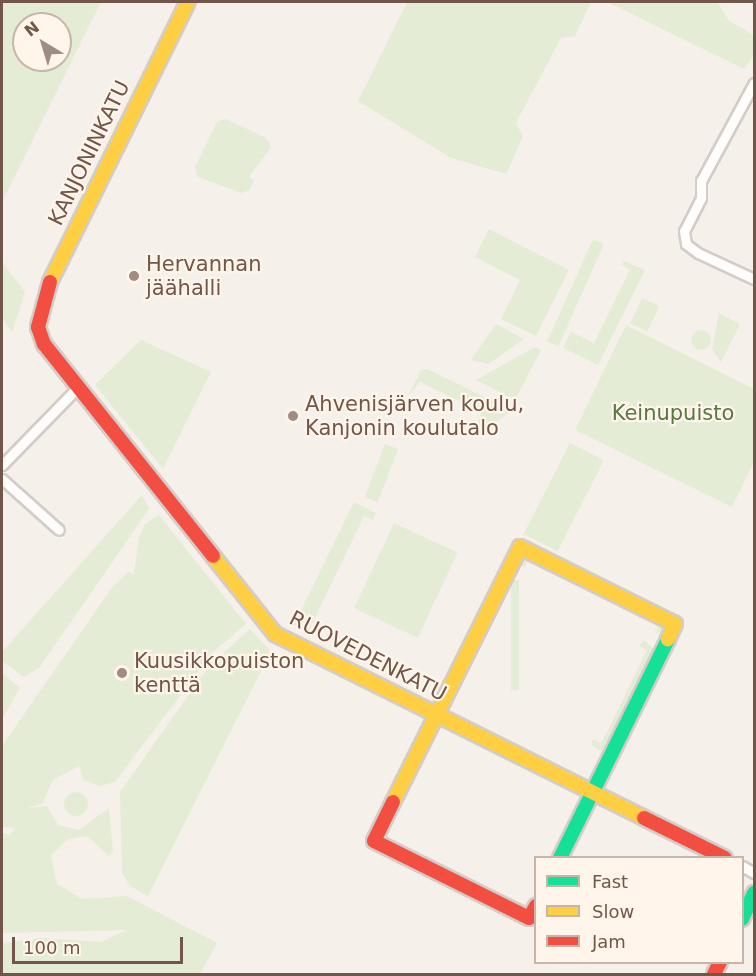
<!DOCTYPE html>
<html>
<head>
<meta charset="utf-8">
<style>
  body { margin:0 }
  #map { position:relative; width:756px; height:976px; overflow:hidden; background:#f6f0ea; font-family:"DejaVu Sans",sans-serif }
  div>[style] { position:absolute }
  .green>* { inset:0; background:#e4ecd5; transform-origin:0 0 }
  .round { border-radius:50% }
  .roads { filter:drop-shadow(2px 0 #d4ccc7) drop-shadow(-2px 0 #d4ccc7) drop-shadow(0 2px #d4ccc7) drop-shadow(0 -2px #d4ccc7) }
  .street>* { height:9px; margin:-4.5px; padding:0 4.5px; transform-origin:4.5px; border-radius:4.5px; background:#fefdfc }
  .fast>* { height:14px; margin:-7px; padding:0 7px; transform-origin:7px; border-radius:7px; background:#16e098 }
  .slow>* { height:14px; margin:-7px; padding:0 7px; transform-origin:7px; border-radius:7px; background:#ffcf43 }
  .jam>* { height:14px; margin:-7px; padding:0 7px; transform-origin:7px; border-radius:7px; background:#f24e42 }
  .dots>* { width:16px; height:16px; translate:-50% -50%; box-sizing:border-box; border:3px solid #fff5ea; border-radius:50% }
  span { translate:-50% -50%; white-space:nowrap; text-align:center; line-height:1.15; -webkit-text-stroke:4.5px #fff5ea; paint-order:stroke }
  .street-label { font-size:21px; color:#73564a }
  .poi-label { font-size:21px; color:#73564a }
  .left { translate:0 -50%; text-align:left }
  .park-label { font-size:21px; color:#577842 }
  .frame { position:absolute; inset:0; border:3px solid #73564a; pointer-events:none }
  .legend { position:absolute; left:534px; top:856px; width:210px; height:108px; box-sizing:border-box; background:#fff5ea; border:2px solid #c7b5aa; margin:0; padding:8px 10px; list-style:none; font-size:18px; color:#73564a }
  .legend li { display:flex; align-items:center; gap:12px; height:30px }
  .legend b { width:30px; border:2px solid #c7b5aa }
  .north { position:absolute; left:12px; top:12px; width:60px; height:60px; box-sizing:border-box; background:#fff5ea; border:2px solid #c7b5aa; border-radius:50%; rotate:322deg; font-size:16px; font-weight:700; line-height:24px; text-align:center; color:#73564a }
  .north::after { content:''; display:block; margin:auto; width:21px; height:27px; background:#a18c82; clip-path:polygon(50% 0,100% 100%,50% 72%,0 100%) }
  .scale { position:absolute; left:12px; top:937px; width:171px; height:27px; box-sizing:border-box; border:3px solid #73564a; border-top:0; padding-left:8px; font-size:18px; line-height:21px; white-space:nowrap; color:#73564a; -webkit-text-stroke:4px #fff5ea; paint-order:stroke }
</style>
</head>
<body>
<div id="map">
  <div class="green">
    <i style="clip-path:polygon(evenodd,2px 2px,101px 2px,2px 202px,2px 2px,24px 24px,60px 24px,60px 60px,24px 60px,24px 24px)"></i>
    <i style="clip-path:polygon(407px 2px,591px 2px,575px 36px,561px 38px,516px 123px,523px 137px,506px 174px,451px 158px,358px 101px)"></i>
    <i style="clip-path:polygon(607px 2px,717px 2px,729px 21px,754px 35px,754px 55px,744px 69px)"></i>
    <i style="clip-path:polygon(226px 119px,266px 138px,271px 147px,249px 177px,254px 180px,250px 190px,241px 193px,198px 177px,195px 167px,217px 122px)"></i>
    <i style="clip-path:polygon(489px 229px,569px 270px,536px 336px,501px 319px,520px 280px,475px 257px)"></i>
    <i style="left:593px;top:239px;width:12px;height:112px;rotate:24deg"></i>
    <i style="clip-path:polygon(624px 261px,645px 270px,598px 365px,563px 348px,571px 332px,594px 343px,630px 270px,622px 265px)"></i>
    <i style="clip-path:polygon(2px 262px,25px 292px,12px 332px,2px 318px)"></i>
    <i style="left:642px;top:298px;width:19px;height:28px;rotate:25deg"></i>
    <i style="clip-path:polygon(719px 313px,740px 324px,721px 362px,712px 349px)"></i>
    <i style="clip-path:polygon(496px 324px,524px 339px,488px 364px,471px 360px)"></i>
    <i style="clip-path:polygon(626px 325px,754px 389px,754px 462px,732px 507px,575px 430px)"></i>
    <i class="round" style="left:691px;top:330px;width:20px;height:20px"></i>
    <i style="clip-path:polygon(141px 340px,211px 372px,163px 469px,95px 385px)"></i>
    <i style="clip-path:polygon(535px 347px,541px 350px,515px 400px,476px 380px)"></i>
    <i style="clip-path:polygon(427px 369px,509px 409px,510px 412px,484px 430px,474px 430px,482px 412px,420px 382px,408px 396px,421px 370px)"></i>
    <i style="left:570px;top:443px;width:38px;height:102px;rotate:27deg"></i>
    <i style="left:385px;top:444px;width:14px;height:57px;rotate:21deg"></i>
    <i style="clip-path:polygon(142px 495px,149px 509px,39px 668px,24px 677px,2px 661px,2px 652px)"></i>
    <i style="clip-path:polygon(354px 502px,376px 513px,373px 520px,364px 516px,308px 632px,294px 625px)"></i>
    <i style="clip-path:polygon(159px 515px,246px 624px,214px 651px,115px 782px,100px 786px,83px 780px,79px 766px,53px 780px,42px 804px,26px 808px,47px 806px,58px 825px,79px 830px,109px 808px,113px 852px,109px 856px,87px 836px,68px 839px,51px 856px,57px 884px,82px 899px,127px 896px,217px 943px,200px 974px,2px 974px,2px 943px,41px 938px,101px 942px,127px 930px,2px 933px,2px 833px,9px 835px,15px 828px,2px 827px,2px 746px,113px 586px,128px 572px,134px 574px,139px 537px,145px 524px)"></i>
    <i style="left:394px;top:523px;width:70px;height:94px;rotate:25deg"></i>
    <i style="clip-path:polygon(526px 556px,665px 626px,664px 632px,656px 633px,659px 625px,528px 560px,524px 568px,520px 561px)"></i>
    <i style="left:511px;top:580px;width:8px;height:110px"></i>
    <i style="clip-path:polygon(250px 629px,271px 651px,148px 896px,130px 886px,122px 873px,120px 792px,209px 666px)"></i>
    <i style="clip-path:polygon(644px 640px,655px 650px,607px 747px,600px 751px,591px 744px,593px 739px,601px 743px,608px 730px,647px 650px,639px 646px)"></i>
    <i style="clip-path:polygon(2px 673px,20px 688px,2px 719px)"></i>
    <i class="round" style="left:64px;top:792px;width:24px;height:24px"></i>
  </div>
  <div class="roads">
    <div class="street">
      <i style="left:754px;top:83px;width:111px;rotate:118.4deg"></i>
      <i style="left:701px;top:181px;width:17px;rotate:90deg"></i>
      <i style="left:701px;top:198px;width:37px;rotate:117deg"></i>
      <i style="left:684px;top:231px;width:13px;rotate:81deg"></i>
      <i style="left:686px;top:244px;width:15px;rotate:37deg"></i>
      <i style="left:698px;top:253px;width:62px;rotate:24.9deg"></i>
      <i style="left:2px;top:465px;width:109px;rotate:-45.7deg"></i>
      <i style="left:2px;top:479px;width:76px;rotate:41.8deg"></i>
      <i style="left:742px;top:866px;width:14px;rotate:30deg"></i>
    </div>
    <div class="fast">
      <i style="left:560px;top:858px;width:244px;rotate:-63.7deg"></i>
      <i style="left:742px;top:919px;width:29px;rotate:-65deg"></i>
    </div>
    <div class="slow">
      <i style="left:50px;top:282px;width:312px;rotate:-63.8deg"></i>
      <i style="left:213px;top:556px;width:100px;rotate:51.5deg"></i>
      <i style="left:275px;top:634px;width:412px;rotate:26.5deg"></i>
      <i style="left:393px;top:802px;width:285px;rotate:-63.5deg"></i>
      <i style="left:520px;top:547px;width:173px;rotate:26.4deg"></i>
      <i style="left:675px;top:624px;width:17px;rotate:115deg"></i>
    </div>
    <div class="jam">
      <i style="left:50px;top:282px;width:47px;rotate:104.9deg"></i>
      <i style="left:38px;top:327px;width:18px;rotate:71deg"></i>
      <i style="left:44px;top:344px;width:271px;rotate:51.4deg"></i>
      <i style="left:393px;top:802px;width:43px;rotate:116deg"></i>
      <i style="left:374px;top:841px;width:173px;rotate:26.4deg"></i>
      <i style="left:529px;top:918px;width:14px;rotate:-60deg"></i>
      <i style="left:644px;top:818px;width:90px;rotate:26.3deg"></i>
      <i style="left:714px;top:974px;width:13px;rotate:-63deg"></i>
    </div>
  </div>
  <div class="dots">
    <i style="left:134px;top:276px;background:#a18c82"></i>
    <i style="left:293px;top:416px;background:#a18c82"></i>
    <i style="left:122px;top:673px;background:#a18c82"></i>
  </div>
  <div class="street-label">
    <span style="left:89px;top:153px;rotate:-64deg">KANJONINKATU</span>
    <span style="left:368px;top:656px;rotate:27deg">RUOVEDENKATU</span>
  </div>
  <div class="poi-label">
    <span class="left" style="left:146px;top:276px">Hervannan<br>jäähalli</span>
    <span class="left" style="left:305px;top:416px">Ahvenisjärven koulu,<br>Kanjonin koulutalo</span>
    <span class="left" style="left:134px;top:673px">Kuusikkopuiston<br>kenttä</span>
  </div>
  <div class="park-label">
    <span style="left:673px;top:413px">Keinupuisto</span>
  </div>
  <div class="frame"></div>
  <ul class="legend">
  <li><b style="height:8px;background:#16e098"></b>Fast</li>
  <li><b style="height:8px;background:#ffcf43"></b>Slow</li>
  <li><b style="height:8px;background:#f24e42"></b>Jam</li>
  </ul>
  <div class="north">N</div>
  <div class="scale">100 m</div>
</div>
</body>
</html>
